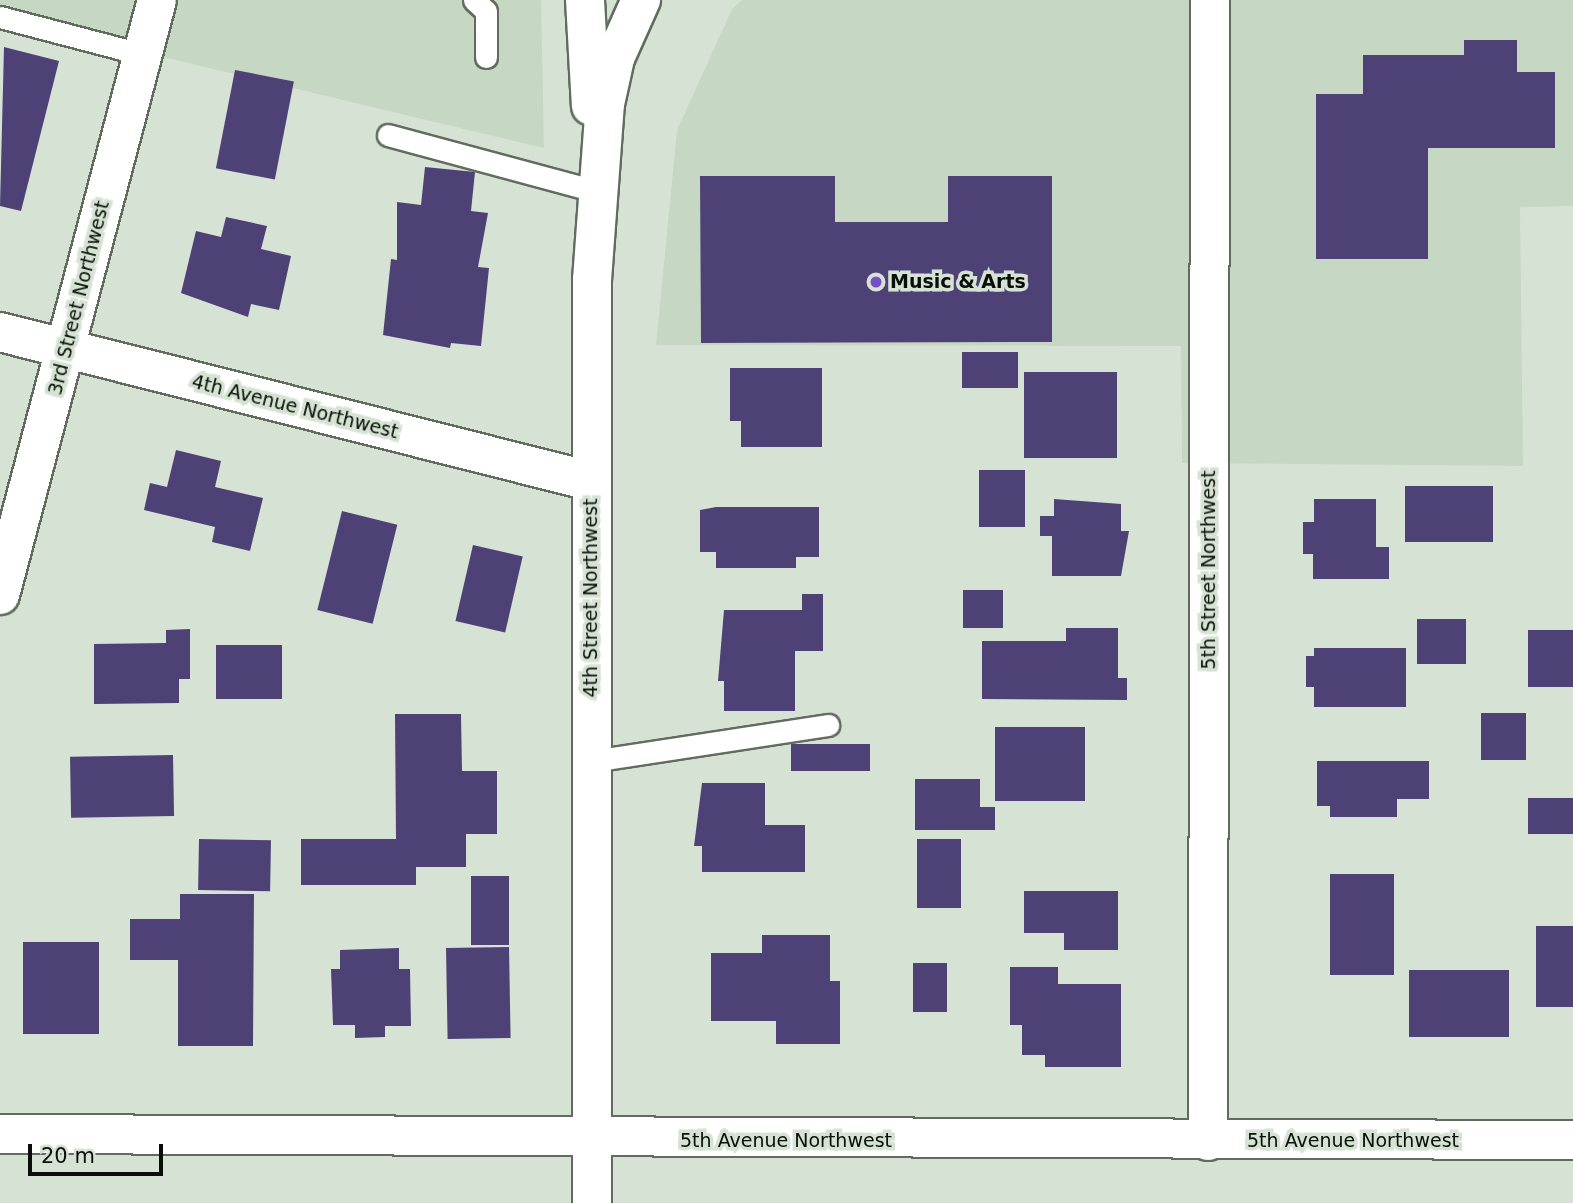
<!DOCTYPE html>
<html>
<head>
<meta charset="utf-8">
<style>
  body { margin:0 }
  #map { position:relative; width:1573px; height:1203px; overflow:hidden; background:#d6e3d4; font-family:"DejaVu Sans",sans-serif }
  div>[style] { position:absolute }
  .built>* { inset:0; background:#c6d8c3 }
  .building>* { inset:0; background:#4e4175; transform-origin:0 0 }
  .roads { filter:drop-shadow(2px 0 #616c5f) drop-shadow(-2px 0 #616c5f) drop-shadow(0 2px #616c5f) drop-shadow(0 -2px #616c5f) }
  .lane>* { height:21px; margin:-10.5px; padding:0 10.5px; transform-origin:10.5px; border-radius:10.5px; background:#fff }
  .street>* { height:38px; margin:-19px; padding:0 19px; transform-origin:19px; border-radius:19px; background:#fff }
  .secondary>* { height:38px; margin:-19px; padding:0 19px; transform-origin:19px; border-radius:19px; background:#fff }
  .dots>* { width:19px; height:19px; translate:-50% -50%; box-sizing:border-box; border:4px solid #d6e3d4; border-radius:50% }
  span { translate:-50% -50%; white-space:nowrap; text-align:center; line-height:1.15; -webkit-text-stroke:7px #d6e3d4; paint-order:stroke }
  .poi-label { font-size:19px; color:#090e09; font-weight:700 }
  .left { translate:0 -50%; text-align:left }
  .street-label { font-size:19px; color:#090e09 }
  .scale { position:absolute; left:28px; top:1144px; width:135px; height:32px; box-sizing:border-box; border:4px solid #090e09; border-top:0; padding-left:9px; font-size:21px; line-height:24px; white-space:nowrap; color:#090e09; -webkit-text-stroke:5px #d6e3d4; paint-order:stroke }
</style>
</head>
<body>
<div id="map">
  <div class="built">
    <i style="clip-path:polygon(0 0,541px 0,544px 148px,0 18px)"></i>
    <i style="clip-path:polygon(742px 0,1573px 0,1573px 206px,1520px 207px,1523px 466px,1182px 463px,1181px 346px,656px 345px,677px 130px,732px 9px)"></i>
  </div>
  <div class="building">
    <i style="clip-path:polygon(1464px 40px,1517px 40px,1517px 72px,1555px 72px,1555px 148px,1428px 148px,1428px 259px,1316px 259px,1316px 94px,1363px 94px,1363px 55px,1464px 55px)"></i>
    <i style="clip-path:polygon(4px 47px,59px 61px,21px 211px,0 206px)"></i>
    <i style="left:235px;top:70px;width:60px;height:100px;rotate:11deg"></i>
    <i style="clip-path:polygon(425px 167px,475px 172px,471px 211px,488px 213px,478px 267px,489px 268px,481px 346px,451px 343px,450px 348px,383px 335px,391px 259px,397px 260px,397px 202px,421px 205px)"></i>
    <i style="clip-path:polygon(700px 176px,835px 176px,835px 222px,948px 222px,948px 176px,1052px 176px,1052px 342px,701px 343px)"></i>
    <i style="clip-path:polygon(226px 217px,267px 226px,261px 249px,291px 256px,279px 310px,251px 304px,248px 317px,181px 293px,196px 231px,221px 237px)"></i>
    <i style="left:962px;top:352px;width:56px;height:36px"></i>
    <i style="clip-path:polygon(730px 368px,822px 368px,822px 447px,741px 447px,741px 421px,730px 421px)"></i>
    <i style="left:1024px;top:372px;width:93px;height:86px"></i>
    <i style="clip-path:polygon(176px 450px,221px 461px,215px 487px,263px 498px,250px 551px,212px 542px,215px 527px,144px 510px,150px 483px,167px 487px)"></i>
    <i style="left:979px;top:470px;width:46px;height:57px"></i>
    <i style="left:1405px;top:486px;width:88px;height:56px"></i>
    <i style="clip-path:polygon(1054px 499px,1121px 504px,1121px 531px,1129px 531px,1121px 576px,1052px 576px,1052px 536px,1040px 536px,1040px 516px,1054px 516px)"></i>
    <i style="clip-path:polygon(1314px 499px,1376px 499px,1376px 547px,1389px 547px,1389px 579px,1313px 579px,1313px 554px,1303px 554px,1303px 522px,1314px 522px)"></i>
    <i style="clip-path:polygon(716px 507px,819px 507px,819px 557px,796px 557px,796px 568px,716px 568px,716px 552px,700px 552px,700px 510px)"></i>
    <i style="left:342px;top:511px;width:57px;height:102px;rotate:14deg"></i>
    <i style="left:473px;top:545px;width:51px;height:78px;rotate:13deg"></i>
    <i style="left:963px;top:590px;width:40px;height:38px"></i>
    <i style="clip-path:polygon(802px 594px,823px 594px,823px 651px,795px 651px,795px 711px,724px 711px,724px 681px,718px 681px,724px 610px,802px 610px)"></i>
    <i style="left:1417px;top:619px;width:49px;height:45px"></i>
    <i style="clip-path:polygon(1066px 628px,1118px 628px,1118px 678px,1127px 678px,1127px 700px,982px 699px,982px 641px,1066px 641px)"></i>
    <i style="clip-path:polygon(190px 629px,190px 679px,179px 679px,179px 703px,94px 704px,94px 644px,166px 643px,166px 630px)"></i>
    <i style="left:1528px;top:630px;width:45px;height:57px"></i>
    <i style="left:216px;top:645px;width:66px;height:54px"></i>
    <i style="clip-path:polygon(1314px 648px,1406px 648px,1406px 707px,1314px 707px,1314px 687px,1306px 687px,1306px 656px,1314px 656px)"></i>
    <i style="left:1481px;top:713px;width:45px;height:47px"></i>
    <i style="clip-path:polygon(395px 714px,461px 714px,462px 771px,497px 771px,497px 834px,466px 834px,466px 867px,416px 867px,416px 885px,301px 885px,301px 839px,396px 839px)"></i>
    <i style="left:995px;top:727px;width:90px;height:74px"></i>
    <i style="left:791px;top:744px;width:79px;height:27px"></i>
    <i style="left:173px;top:755px;width:61px;height:103px;rotate:89deg"></i>
    <i style="clip-path:polygon(1317px 761px,1429px 761px,1429px 799px,1397px 799px,1397px 817px,1330px 817px,1330px 806px,1317px 806px)"></i>
    <i style="clip-path:polygon(915px 779px,980px 779px,980px 807px,995px 807px,995px 830px,915px 830px)"></i>
    <i style="clip-path:polygon(702px 783px,765px 783px,765px 825px,805px 825px,805px 872px,702px 872px,702px 846px,694px 846px)"></i>
    <i style="left:1528px;top:798px;width:45px;height:36px"></i>
    <i style="left:199px;top:839px;width:72px;height:51px;rotate:1deg"></i>
    <i style="left:917px;top:839px;width:44px;height:69px"></i>
    <i style="left:1330px;top:874px;width:64px;height:101px"></i>
    <i style="left:471px;top:876px;width:38px;height:69px"></i>
    <i style="clip-path:polygon(1024px 891px,1118px 891px,1118px 950px,1064px 950px,1064px 933px,1024px 933px)"></i>
    <i style="clip-path:polygon(180px 894px,254px 894px,253px 1046px,178px 1046px,178px 960px,130px 960px,130px 919px,180px 919px)"></i>
    <i style="left:1536px;top:926px;width:37px;height:81px"></i>
    <i style="clip-path:polygon(762px 935px,830px 935px,830px 981px,840px 981px,840px 1044px,776px 1044px,776px 1021px,711px 1021px,711px 953px,762px 953px)"></i>
    <i style="left:23px;top:942px;width:76px;height:92px"></i>
    <i style="left:509px;top:947px;width:91px;height:63px;rotate:89deg"></i>
    <i style="clip-path:polygon(399px 948px,399px 969px,410px 969px,411px 1026px,385px 1026px,385px 1037px,355px 1038px,355px 1025px,333px 1025px,331px 969px,340px 969px,340px 950px)"></i>
    <i style="left:913px;top:963px;width:34px;height:49px"></i>
    <i style="clip-path:polygon(1010px 967px,1058px 967px,1058px 984px,1121px 984px,1121px 1067px,1045px 1067px,1045px 1055px,1022px 1055px,1022px 1025px,1010px 1025px)"></i>
    <i style="left:1409px;top:970px;width:100px;height:67px"></i>
  </div>
  <div class="roads">
    <div class="lane">
      <i style="left:474px;top:0;width:16px;rotate:43deg"></i>
      <i style="left:486px;top:11px;width:46px;rotate:90deg"></i>
      <i style="left:0;top:17px;width:146px;rotate:14.7deg"></i>
      <i style="left:388px;top:135px;width:215px;rotate:15.1deg"></i>
      <i style="left:592px;top:761px;width:239px;rotate:-8.7deg"></i>
    </div>
    <div class="street">
      <i style="left:0;top:332px;width:609px;rotate:14.17deg"></i>
      <i style="left:0;top:595px;width:615px;rotate:-75.22deg"></i>
      <i style="left:0;top:1134px;width:1573px;rotate:0.22deg"></i>
      <i style="left:1208px;top:1141px;width:1141px;rotate:-89.9deg"></i>
    </div>
    <div class="secondary">
      <i style="left:585px;top:0;width:106px;rotate:86.8deg"></i>
      <i style="left:592px;top:1203px;width:923px;rotate:-90deg"></i>
      <i style="left:592px;top:280px;width:176px;rotate:-85.8deg"></i>
      <i style="left:605px;top:104px;width:47px;rotate:-77.7deg"></i>
      <i style="left:615px;top:58px;width:64px;rotate:-65.9deg"></i>
    </div>
  </div>
  <div class="dots">
    <i style="left:876px;top:282px;background:#754fc8"></i>
  </div>
  <div class="poi-label">
    <span class="left" style="left:890px;top:282px">Music &amp; Arts</span>
  </div>
  <div class="street-label">
    <span style="left:79px;top:298px;rotate:-76deg">3rd Street Northwest</span>
    <span style="left:295px;top:407px;rotate:14deg">4th Avenue Northwest</span>
    <span style="left:1209px;top:570px;rotate:-90deg">5th Street Northwest</span>
    <span style="left:591px;top:598px;rotate:-90deg">4th Street Northwest</span>
    <span style="left:786px;top:1141px">5th Avenue Northwest</span>
    <span style="left:1353px;top:1141px">5th Avenue Northwest</span>
  </div>
  <div class="scale">20 m</div>
</div>
</body>
</html>
